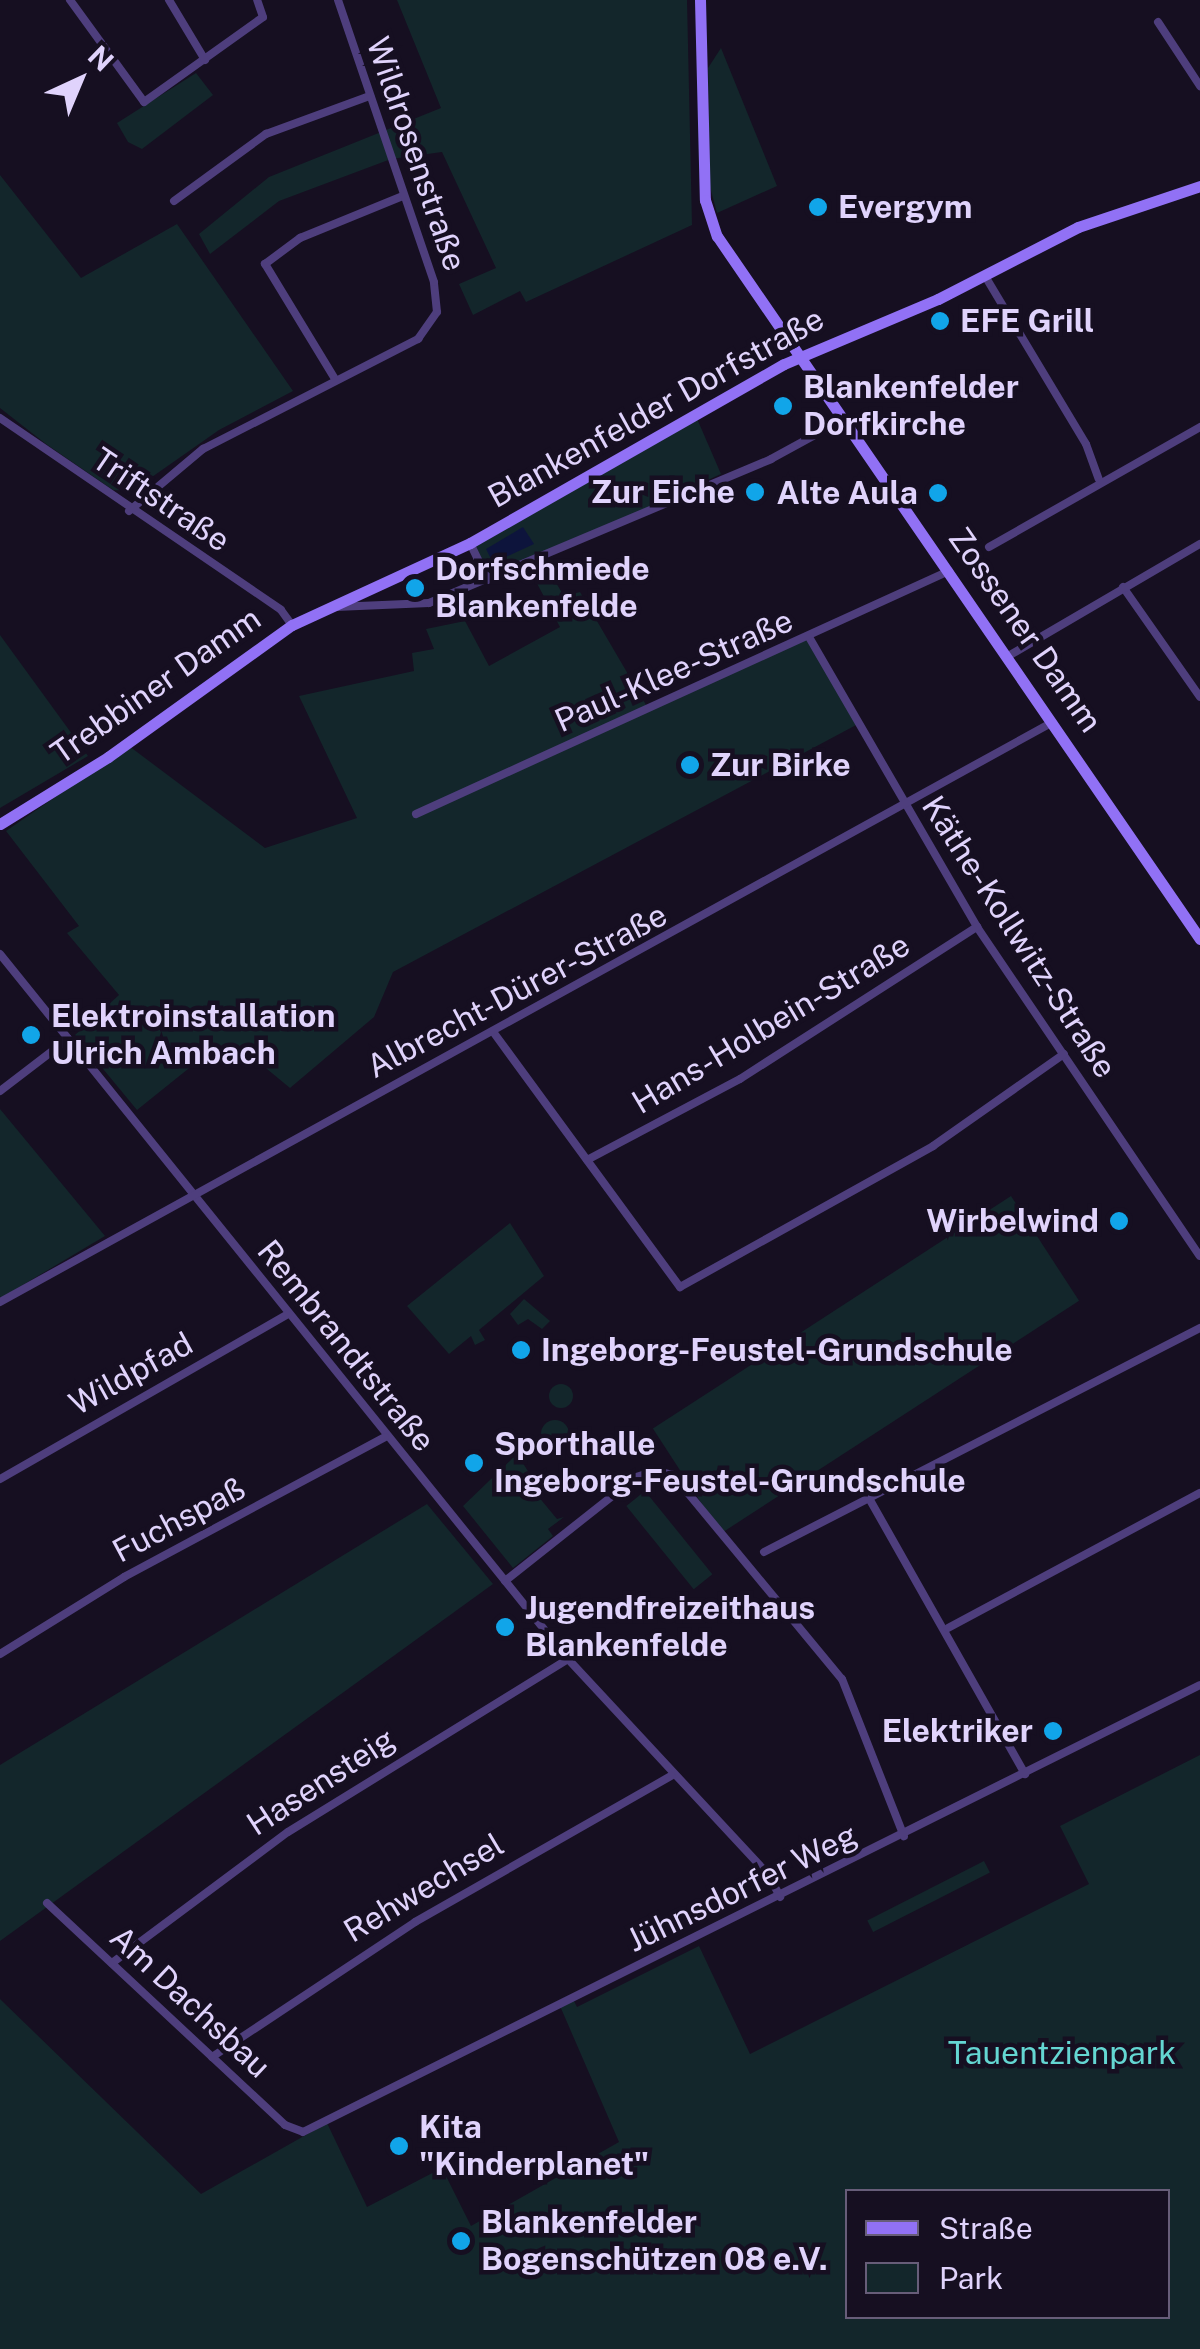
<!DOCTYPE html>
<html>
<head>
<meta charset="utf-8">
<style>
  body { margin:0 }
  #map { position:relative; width:1200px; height:2349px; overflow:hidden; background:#160f21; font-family:"Public Sans",sans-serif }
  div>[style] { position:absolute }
  .green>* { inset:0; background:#13262b; transform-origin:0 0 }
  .round { border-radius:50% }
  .water>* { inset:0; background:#0d143c }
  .street>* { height:8px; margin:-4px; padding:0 4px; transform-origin:4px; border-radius:4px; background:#4e3e7d }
  .secondary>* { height:11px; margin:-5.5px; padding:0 5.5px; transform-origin:5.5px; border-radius:5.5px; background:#9171f5 }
  .dots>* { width:28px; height:28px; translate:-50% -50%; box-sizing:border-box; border:5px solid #160f21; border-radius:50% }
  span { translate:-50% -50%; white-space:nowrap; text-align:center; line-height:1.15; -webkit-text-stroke:9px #160f21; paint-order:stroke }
  .street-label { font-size:32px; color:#e0d3fc }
  .poi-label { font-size:32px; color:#e0d3fc; font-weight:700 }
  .left { translate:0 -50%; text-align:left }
  .right { translate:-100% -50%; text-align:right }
  .park-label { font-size:32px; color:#64d6d2 }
  .legend { position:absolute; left:845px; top:2189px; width:325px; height:130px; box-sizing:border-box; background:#160f21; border:2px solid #675d79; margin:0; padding:12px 18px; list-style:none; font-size:30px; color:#e0d3fc }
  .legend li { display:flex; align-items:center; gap:20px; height:50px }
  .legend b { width:50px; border:2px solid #675d79 }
  .north { position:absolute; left:30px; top:30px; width:100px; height:100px; -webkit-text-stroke:8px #160f21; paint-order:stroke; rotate:44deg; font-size:28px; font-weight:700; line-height:40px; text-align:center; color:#e0d3fc }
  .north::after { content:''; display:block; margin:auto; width:35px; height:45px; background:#e0d3fc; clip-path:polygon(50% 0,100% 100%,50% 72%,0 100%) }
</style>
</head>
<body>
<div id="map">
  <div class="green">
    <i style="clip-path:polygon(397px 0,687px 0,692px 225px,526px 302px,520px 291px,473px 315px,459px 284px,496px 268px,442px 152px,391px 159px,279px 201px,210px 254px,199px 234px,269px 177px,441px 108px)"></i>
    <i style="clip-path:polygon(721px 48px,777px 186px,717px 213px,710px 187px,708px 68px)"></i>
    <i style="clip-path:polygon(196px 73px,213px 95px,142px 149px,128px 142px,117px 123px)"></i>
    <i style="clip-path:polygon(0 175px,81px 278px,177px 224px,293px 391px,219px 430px,132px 491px,113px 490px,46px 444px,0 408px)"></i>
    <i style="clip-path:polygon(695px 414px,721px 474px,488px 580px,470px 543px)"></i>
    <i style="clip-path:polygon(547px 568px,564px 596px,580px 592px,649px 710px,809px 637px,858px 724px,393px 972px,374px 1017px,290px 1088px,249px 1054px,203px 1057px,137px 1110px,75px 1035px,119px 995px,67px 933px,79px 926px,6px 831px,129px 746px,265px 848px,357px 818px,299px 696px,414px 671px,412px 653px,434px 649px,426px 629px,465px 621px,489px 666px,560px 627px,532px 574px)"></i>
    <i style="clip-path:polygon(0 635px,88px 756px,0 808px)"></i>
    <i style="clip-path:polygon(0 1109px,105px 1236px,1px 1298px,0 1296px)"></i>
    <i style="left:1011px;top:1196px;width:125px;height:427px;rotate:57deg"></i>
    <i style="clip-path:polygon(510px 1223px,544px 1276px,479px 1330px,485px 1340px,475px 1345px,471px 1336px,449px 1354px,407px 1306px)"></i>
    <i style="clip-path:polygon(524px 1299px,550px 1321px,542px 1329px,528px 1319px,518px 1325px,510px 1314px)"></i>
    <i class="round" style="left:549px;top:1384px;width:24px;height:24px"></i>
    <i class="round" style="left:541px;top:1420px;width:28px;height:28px"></i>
    <i style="clip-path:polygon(517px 1454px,533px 1479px,528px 1484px,557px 1519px,564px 1517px,548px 1529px,553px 1536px,513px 1568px,463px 1506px)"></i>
    <i style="left:645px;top:1491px;width:107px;height:24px;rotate:51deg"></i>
    <i style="clip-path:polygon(427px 1504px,493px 1584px,0 1941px,0 1765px)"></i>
    <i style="clip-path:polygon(evenodd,1200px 1755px,1200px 2349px,0 2349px,0 1999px,201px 2194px,327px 2123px,367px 2207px,442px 2168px,471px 2226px,619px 2142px,560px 2006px,573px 1999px,577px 2007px,699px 1946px,750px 2054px,1089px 1884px,1060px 1826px,1200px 1755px,848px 2192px,1168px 2192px,1168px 2316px,848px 2316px,848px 2192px)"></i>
    <i style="left:984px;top:1861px;width:13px;height:131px;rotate:63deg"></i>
  </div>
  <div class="water">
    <i style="clip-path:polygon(523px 527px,534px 544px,493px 563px,486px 549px)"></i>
  </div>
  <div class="street">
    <i style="left:70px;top:0;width:126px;rotate:54deg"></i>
    <i style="left:144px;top:102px;width:146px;rotate:-35.5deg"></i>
    <i style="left:263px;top:17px;width:18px;rotate:-109deg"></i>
    <i style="left:169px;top:0;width:70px;rotate:59deg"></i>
    <i style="left:1158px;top:22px;width:77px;rotate:56.7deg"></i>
    <i style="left:174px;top:201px;width:114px;rotate:-36.1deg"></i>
    <i style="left:266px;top:134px;width:111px;rotate:-20.1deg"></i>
    <i style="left:985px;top:276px;width:196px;rotate:59deg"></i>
    <i style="left:1086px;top:444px;width:37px;rotate:70deg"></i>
    <i style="left:335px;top:379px;width:135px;rotate:-121.3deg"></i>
    <i style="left:265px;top:264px;width:44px;rotate:-36.6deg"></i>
    <i style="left:300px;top:238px;width:111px;rotate:-22.2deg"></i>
    <i style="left:0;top:418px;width:340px;rotate:34.3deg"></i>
    <i style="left:281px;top:610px;width:19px;rotate:54deg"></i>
    <i style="left:129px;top:511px;width:97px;rotate:-40deg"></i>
    <i style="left:203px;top:449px;width:242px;rotate:-27.1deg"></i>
    <i style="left:418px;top:339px;width:33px;rotate:-55deg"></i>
    <i style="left:437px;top:312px;width:30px;rotate:-96deg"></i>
    <i style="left:434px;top:282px;width:298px;rotate:-108.8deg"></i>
    <i style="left:470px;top:543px;width:41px;rotate:64.1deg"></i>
    <i style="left:989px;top:547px;width:243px;rotate:-29.6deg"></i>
    <i style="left:1123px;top:587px;width:134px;rotate:55deg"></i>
    <i style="left:336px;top:607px;width:93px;rotate:-2.5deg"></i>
    <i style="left:429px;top:603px;width:371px;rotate:-22.8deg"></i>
    <i style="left:771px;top:459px;width:83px;rotate:-28.7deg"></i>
    <i style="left:809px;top:637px;width:335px;rotate:59.9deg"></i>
    <i style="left:977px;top:927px;width:397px;rotate:55.9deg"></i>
    <i style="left:1010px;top:655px;width:220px;rotate:-30.3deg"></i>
    <i style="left:416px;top:814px;width:586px;rotate:-24.51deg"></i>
    <i style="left:0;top:954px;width:905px;rotate:51.14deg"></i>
    <i style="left:568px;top:1659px;width:294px;rotate:47.1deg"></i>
    <i style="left:768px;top:1874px;width:26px;rotate:62deg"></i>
    <i style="left:494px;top:1033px;width:315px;rotate:53.8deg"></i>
    <i style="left:680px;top:1287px;width:290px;rotate:-29.1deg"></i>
    <i style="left:933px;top:1146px;width:160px;rotate:-35.1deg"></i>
    <i style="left:0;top:1091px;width:86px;rotate:-37.4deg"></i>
    <i style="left:587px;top:1160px;width:173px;rotate:-27.9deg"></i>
    <i style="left:740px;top:1079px;width:282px;rotate:-32.7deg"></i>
    <i style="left:0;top:1302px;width:1200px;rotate:-28.85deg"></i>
    <i style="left:0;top:1479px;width:332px;rotate:-29.8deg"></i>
    <i style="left:870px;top:1500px;width:315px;rotate:60.5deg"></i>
    <i style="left:764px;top:1552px;width:490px;rotate:-27.2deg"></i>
    <i style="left:505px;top:1581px;width:167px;rotate:-38.4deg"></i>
    <i style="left:636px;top:1477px;width:21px;rotate:-17deg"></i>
    <i style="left:656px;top:1471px;width:17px;rotate:13deg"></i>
    <i style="left:673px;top:1475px;width:265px;rotate:50.4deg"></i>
    <i style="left:842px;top:1679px;width:169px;rotate:68.5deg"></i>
    <i style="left:948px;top:1628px;width:286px;rotate:-28.2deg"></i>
    <i style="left:0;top:1654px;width:146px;rotate:-31.8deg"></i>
    <i style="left:124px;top:1577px;width:296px;rotate:-28.2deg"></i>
    <i style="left:47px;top:1903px;width:325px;rotate:43deg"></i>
    <i style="left:285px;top:2125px;width:19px;rotate:21deg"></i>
    <i style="left:303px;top:2132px;width:1002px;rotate:-26.49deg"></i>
    <i style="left:112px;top:1963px;width:219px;rotate:-36.7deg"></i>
    <i style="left:288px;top:1832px;width:329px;rotate:-31.7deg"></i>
    <i style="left:212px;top:2057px;width:244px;rotate:-33.6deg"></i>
    <i style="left:415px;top:1922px;width:295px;rotate:-29.7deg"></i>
  </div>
  <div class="secondary">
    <i style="left:700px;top:0;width:200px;rotate:88.6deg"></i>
    <i style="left:705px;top:200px;width:38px;rotate:72deg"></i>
    <i style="left:717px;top:236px;width:853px;rotate:55.51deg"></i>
    <i style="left:0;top:824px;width:127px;rotate:-31.8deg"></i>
    <i style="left:108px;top:757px;width:226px;rotate:-35.7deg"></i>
    <i style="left:292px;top:625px;width:196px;rotate:-24.7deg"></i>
    <i style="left:470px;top:543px;width:361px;rotate:-29.7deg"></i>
    <i style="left:784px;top:364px;width:167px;rotate:-22.9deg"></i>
    <i style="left:938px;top:299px;width:157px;rotate:-27.2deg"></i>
    <i style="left:1078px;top:227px;width:129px;rotate:-18.6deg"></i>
  </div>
  <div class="dots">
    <i style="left:818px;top:207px;background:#11a5e9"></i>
    <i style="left:940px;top:321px;background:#11a5e9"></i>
    <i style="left:783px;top:406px;background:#11a5e9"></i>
    <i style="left:755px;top:492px;background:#11a5e9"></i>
    <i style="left:938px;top:493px;background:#11a5e9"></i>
    <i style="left:415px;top:588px;background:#11a5e9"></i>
    <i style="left:690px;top:765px;background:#11a5e9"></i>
    <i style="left:31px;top:1035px;background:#11a5e9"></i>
    <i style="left:1119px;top:1221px;background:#11a5e9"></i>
    <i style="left:521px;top:1350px;background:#11a5e9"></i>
    <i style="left:474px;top:1463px;background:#11a5e9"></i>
    <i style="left:505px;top:1627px;background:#11a5e9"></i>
    <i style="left:1053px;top:1731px;background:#11a5e9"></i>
    <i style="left:399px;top:2146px;background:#11a5e9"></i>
    <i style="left:461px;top:2241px;background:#11a5e9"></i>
  </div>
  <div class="street-label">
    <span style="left:416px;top:154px;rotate:71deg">Wildrosenstraße</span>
    <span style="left:656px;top:408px;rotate:-29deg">Blankenfelder Dorfstraße</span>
    <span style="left:161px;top:500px;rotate:34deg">Triftstraße</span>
    <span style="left:1025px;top:630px;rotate:55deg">Zossener Damm</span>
    <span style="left:674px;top:671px;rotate:-24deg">Paul-Klee-Straße</span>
    <span style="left:156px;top:686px;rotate:-35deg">Trebbiner Damm</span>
    <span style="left:1019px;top:937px;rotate:57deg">Käthe-Kollwitz-Straße</span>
    <span style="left:517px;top:991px;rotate:-28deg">Albrecht-Dürer-Straße</span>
    <span style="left:771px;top:1024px;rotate:-31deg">Hans-Holbein-Straße</span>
    <span style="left:346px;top:1346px;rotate:51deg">Rembrandtstraße</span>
    <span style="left:131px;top:1374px;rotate:-29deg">Wildpfad</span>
    <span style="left:179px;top:1520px;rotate:-28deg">Fuchspaß</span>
    <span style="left:321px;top:1782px;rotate:-33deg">Hasensteig</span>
    <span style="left:424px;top:1888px;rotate:-31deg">Rehwechsel</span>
    <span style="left:742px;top:1888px;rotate:-26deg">Jühnsdorfer Weg</span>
    <span style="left:190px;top:2002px;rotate:43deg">Am Dachsbau</span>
  </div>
  <div class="poi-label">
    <span class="left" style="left:838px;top:207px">Evergym</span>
    <span class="left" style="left:960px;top:321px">EFE Grill</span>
    <span class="left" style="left:803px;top:406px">Blankenfelder<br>Dorfkirche</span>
    <span class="right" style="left:735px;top:492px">Zur Eiche</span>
    <span class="right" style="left:918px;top:493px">Alte Aula</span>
    <span class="left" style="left:435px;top:588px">Dorfschmiede<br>Blankenfelde</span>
    <span class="left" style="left:710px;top:765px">Zur Birke</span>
    <span class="left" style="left:51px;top:1035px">Elektroinstallation<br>Ulrich Ambach</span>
    <span class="right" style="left:1099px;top:1221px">Wirbelwind</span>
    <span class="left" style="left:541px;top:1350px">Ingeborg-Feustel-Grundschule</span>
    <span class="left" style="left:494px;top:1463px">Sporthalle<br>Ingeborg-Feustel-Grundschule</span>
    <span class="left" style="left:525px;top:1627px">Jugendfreizeithaus<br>Blankenfelde</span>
    <span class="right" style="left:1033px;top:1731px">Elektriker</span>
    <span class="left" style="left:419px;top:2146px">Kita<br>"Kinderplanet"</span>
    <span class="left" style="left:481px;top:2241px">Blankenfelder<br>Bogenschützen 08 e.V.</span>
  </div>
  <div class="park-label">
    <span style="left:1062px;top:2053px">Tauentzienpark</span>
  </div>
  <ul class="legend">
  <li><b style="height:12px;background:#9171f5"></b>Straße</li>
  <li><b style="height:28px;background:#13262b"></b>Park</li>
  </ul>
  <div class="north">N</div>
</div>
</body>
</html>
